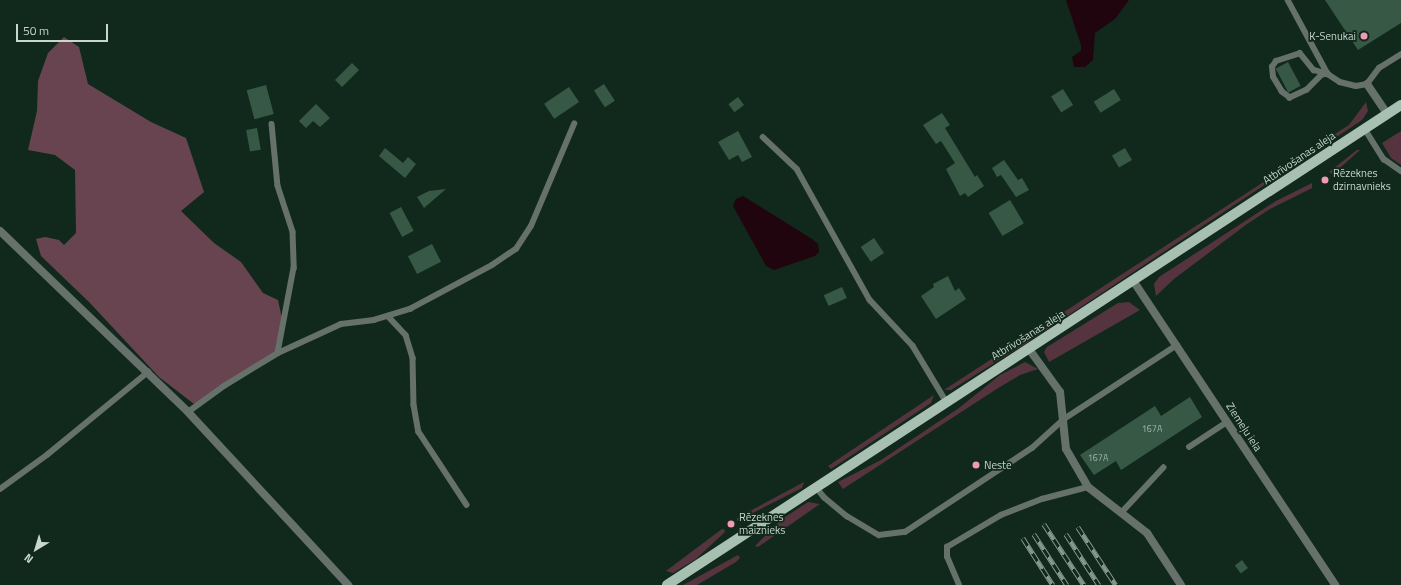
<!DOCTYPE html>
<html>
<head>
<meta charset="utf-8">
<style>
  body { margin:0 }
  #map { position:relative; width:1401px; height:585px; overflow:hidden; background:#11291c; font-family:"Titillium Web",sans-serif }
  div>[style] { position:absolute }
  .green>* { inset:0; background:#55343f }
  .forest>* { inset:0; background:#67444f }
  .water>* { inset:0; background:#20050f }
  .building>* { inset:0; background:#375845; transform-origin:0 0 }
  .lane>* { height:5.5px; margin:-2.75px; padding:0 2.75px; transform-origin:2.75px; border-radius:2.75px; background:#65716a }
  .street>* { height:8px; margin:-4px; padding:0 4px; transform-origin:4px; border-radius:4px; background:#65716a }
  .primary>* { height:10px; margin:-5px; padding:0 5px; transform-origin:5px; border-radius:5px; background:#a8c0b1 }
  .rail>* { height:4.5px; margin-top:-2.25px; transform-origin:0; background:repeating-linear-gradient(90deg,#11291c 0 9px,#87998f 0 18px); box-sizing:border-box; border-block:1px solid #87998f }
  .dots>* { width:11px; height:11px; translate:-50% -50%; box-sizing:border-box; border:2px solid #11291c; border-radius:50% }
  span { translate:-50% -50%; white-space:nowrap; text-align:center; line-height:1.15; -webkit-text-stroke:3.5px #11291c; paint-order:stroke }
  .number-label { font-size:9px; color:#a4b6ab }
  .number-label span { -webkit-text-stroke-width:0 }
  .poi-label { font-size:11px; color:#c8d6cd }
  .right { translate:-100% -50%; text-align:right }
  .left { translate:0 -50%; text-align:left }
  .street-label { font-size:11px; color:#c8d6cd }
  .north { position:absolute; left:16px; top:529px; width:40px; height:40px; -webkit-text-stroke:3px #11291c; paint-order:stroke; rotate:218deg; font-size:11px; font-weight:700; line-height:16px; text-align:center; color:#c8d6cd }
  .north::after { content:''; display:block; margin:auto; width:14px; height:18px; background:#c8d6cd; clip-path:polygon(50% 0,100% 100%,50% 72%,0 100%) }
  .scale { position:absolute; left:16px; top:24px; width:92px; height:18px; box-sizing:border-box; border:2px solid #c8d6cd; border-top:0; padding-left:5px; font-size:12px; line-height:14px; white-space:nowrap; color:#c8d6cd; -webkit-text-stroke:3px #11291c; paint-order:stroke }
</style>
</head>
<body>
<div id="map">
  <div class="green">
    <i style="clip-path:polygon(1366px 102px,1368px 111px,1362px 120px,1292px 167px,1286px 165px,1349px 125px)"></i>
    <i style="clip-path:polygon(1401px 131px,1401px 165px,1391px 158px,1382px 143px)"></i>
    <i style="clip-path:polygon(1357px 150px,1360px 150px,1333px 174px,1329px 172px)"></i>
    <i style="clip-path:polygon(1279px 172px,1278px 176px,1025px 344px,951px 390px,944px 390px)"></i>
    <i style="clip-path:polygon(1312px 183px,1312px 188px,1270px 209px,1247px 224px,1174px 279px,1156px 296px,1154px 284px,1159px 277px,1276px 201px)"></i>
    <i style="clip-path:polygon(1129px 302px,1140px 310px,1049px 362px,1044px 352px,1047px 347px,1118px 303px)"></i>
    <i style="clip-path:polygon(1025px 362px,1038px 369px,1020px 375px,995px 390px,843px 489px,838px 482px,881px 460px,959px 408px,1000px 375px)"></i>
    <i style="clip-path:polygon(934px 395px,931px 403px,831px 469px,828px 466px)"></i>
    <i style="clip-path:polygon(804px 482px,802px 488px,737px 521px,737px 518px)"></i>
    <i style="clip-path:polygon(808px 502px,820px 504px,758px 547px,755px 546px,782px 519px)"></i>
    <i style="clip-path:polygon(722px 529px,724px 529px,725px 532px,696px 559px,673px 573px,666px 571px)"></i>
    <i style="clip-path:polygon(738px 555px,740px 558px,736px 562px,697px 585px,683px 585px)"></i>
  </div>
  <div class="forest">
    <i style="clip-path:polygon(64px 37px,79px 47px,88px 84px,151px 122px,186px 138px,204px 192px,181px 211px,214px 243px,241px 262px,263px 293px,278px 300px,282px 319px,275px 355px,194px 404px,159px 377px,89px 302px,41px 256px,36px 239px,45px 237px,59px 240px,64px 245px,76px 233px,75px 170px,55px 155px,28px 150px,37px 111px,38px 81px,48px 53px)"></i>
  </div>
  <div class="water">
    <i style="clip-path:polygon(1066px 0,1129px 0,1115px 19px,1095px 33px,1093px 60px,1085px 67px,1074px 67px,1072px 57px,1081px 51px,1081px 45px)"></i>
    <i style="clip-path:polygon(743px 196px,812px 239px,818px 244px,819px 252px,815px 256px,774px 270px,766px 266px,733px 206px,736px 199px)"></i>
  </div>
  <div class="building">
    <i style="clip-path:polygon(1325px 0,1401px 0,1401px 23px,1358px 50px)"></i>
    <i style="left:1288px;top:62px;width:27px;height:14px;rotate:62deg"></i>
    <i style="left:352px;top:63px;width:10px;height:24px;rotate:45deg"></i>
    <i style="left:604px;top:84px;width:20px;height:12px;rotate:57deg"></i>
    <i style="left:266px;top:85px;width:30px;height:20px;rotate:75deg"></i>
    <i style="left:569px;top:87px;width:18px;height:30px;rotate:56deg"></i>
    <i style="left:1063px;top:89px;width:19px;height:14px;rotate:58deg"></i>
    <i style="left:1114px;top:89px;width:13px;height:24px;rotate:58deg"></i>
    <i style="left:738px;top:97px;width:10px;height:12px;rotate:53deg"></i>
    <i style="clip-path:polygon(316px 104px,330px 118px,320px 127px,313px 121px,306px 128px,299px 121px)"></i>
    <i style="clip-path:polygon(942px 113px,950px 125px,945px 128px,975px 177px,977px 175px,984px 186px,968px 197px,965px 193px,960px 196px,946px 169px,955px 163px,941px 141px,936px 144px,923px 125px)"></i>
    <i style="left:257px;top:128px;width:22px;height:11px;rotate:80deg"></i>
    <i style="clip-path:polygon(738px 131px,752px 157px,742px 162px,738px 155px,729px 160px,718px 142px)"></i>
    <i style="clip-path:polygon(385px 148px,403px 163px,408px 157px,416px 164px,405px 178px,379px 156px)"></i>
    <i style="left:1125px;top:148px;width:14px;height:15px;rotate:60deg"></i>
    <i style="clip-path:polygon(1004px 160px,1018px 180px,1022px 178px,1029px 190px,1016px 197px,1001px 175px,997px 177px,992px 168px)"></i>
    <i style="clip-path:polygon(446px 189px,424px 208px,417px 197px,429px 191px)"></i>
    <i style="left:1010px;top:200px;width:27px;height:25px;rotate:59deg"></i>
    <i style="left:401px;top:207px;width:27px;height:13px;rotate:62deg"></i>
    <i style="left:874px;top:238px;width:18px;height:16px;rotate:56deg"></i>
    <i style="left:432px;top:244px;width:20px;height:27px;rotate:63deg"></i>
    <i style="clip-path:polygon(948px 276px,955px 291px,959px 288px,966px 299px,936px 319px,921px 296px,934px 287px,933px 284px)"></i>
    <i style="left:842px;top:287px;width:12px;height:20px;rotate:66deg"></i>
    <i style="clip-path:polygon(1190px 397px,1202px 417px,1121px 470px,1116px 461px,1094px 475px,1080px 455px,1155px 406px,1161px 416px)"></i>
    <i style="left:1242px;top:560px;width:10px;height:9px;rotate:53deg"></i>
  </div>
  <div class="lane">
    <i style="left:1288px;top:0;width:84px;rotate:61.6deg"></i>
    <i style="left:1328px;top:74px;width:14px;rotate:34deg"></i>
    <i style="left:1340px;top:82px;width:16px;rotate:14deg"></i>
    <i style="left:1356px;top:86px;width:11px;rotate:-10deg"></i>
    <i style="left:1367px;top:84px;width:20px;rotate:-53deg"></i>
    <i style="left:1379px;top:68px;width:26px;rotate:-32deg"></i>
    <i style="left:1300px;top:53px;width:22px;rotate:51deg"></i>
    <i style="left:1314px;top:70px;width:15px;rotate:16deg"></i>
    <i style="left:1328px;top:74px;width:6px;rotate:171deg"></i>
    <i style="left:1322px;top:75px;width:21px;rotate:135deg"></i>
    <i style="left:1307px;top:90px;width:19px;rotate:155deg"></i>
    <i style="left:1290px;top:98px;width:10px;rotate:-143deg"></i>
    <i style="left:1282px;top:92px;width:17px;rotate:-121deg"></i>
    <i style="left:1273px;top:77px;width:10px;rotate:-96deg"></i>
    <i style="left:1272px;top:67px;width:7px;rotate:-56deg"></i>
    <i style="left:1276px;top:61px;width:25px;rotate:-18deg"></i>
    <i style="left:272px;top:124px;width:62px;rotate:84.5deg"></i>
    <i style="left:278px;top:186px;width:48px;rotate:71.9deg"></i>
    <i style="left:293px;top:232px;width:36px;rotate:88deg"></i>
    <i style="left:294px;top:268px;width:86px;rotate:100.7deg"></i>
    <i style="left:1365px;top:129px;width:36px;rotate:58deg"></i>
    <i style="left:1384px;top:159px;width:21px;rotate:35deg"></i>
    <i style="left:763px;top:137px;width:47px;rotate:43.3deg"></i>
    <i style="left:797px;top:169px;width:150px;rotate:60.9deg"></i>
    <i style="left:870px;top:300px;width:63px;rotate:46.9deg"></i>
    <i style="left:913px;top:346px;width:64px;rotate:59deg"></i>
    <i style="left:388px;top:316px;width:26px;rotate:47deg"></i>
    <i style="left:406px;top:335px;width:24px;rotate:73deg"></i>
    <i style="left:413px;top:358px;width:47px;rotate:88.8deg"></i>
    <i style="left:414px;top:405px;width:27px;rotate:80deg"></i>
    <i style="left:419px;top:432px;width:87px;rotate:56.7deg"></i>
    <i style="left:188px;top:412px;width:44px;rotate:-35.8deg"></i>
    <i style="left:224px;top:386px;width:63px;rotate:-31.4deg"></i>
    <i style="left:278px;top:353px;width:69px;rotate:-24.7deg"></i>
    <i style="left:341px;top:324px;width:33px;rotate:-7deg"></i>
    <i style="left:374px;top:320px;width:38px;rotate:-17deg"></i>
    <i style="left:410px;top:309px;width:93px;rotate:-28.2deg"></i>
    <i style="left:492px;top:265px;width:29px;rotate:-34deg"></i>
    <i style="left:516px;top:249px;width:27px;rotate:-57deg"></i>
    <i style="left:531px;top:226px;width:111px;rotate:-67.1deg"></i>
    <i style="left:1189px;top:447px;width:45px;rotate:-33.3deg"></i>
    <i style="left:816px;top:487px;width:13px;rotate:51deg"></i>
    <i style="left:824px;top:497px;width:30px;rotate:40deg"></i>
    <i style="left:847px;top:516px;width:37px;rotate:31deg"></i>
    <i style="left:879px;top:535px;width:26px;rotate:-7deg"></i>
    <i style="left:905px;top:532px;width:152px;rotate:-33.5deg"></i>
    <i style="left:1032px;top:448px;width:43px;rotate:-42.2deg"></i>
    <i style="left:1064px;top:419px;width:135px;rotate:-33.2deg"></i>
    <i style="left:0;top:489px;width:58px;rotate:-35.9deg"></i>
    <i style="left:47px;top:455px;width:131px;rotate:-39.4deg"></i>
    <i style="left:1121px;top:513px;width:62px;rotate:-47deg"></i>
    <i style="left:959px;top:585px;width:30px;rotate:-113deg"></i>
    <i style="left:947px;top:557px;width:10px;rotate:-90deg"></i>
    <i style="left:947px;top:547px;width:63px;rotate:-30.7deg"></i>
    <i style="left:1001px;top:515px;width:44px;rotate:-21.3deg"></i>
    <i style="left:1042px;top:499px;width:48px;rotate:-14.6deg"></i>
  </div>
  <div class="street">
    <i style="left:1367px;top:84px;width:36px;rotate:56deg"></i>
    <i style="left:0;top:231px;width:261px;rotate:43.9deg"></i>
    <i style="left:188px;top:412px;width:236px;rotate:47.2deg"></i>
    <i style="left:1134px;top:282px;width:364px;rotate:56.4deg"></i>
    <i style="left:1029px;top:349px;width:53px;rotate:54.2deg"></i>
    <i style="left:1060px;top:392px;width:57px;rotate:84deg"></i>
    <i style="left:1066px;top:449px;width:44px;rotate:59.9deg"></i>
    <i style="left:1088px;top:487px;width:75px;rotate:37.9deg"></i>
    <i style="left:1147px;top:533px;width:62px;rotate:56.8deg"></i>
  </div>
  <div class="primary">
    <i style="left:667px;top:585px;width:877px;rotate:-33.18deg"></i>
  </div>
  <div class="rail">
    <i style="left:1044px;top:524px;width:73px;rotate:56.7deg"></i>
    <i style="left:1078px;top:527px;width:69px;rotate:56.8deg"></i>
    <i style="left:1034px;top:534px;width:61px;rotate:57.1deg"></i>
    <i style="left:1066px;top:534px;width:61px;rotate:57.1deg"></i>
    <i style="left:1023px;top:538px;width:56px;rotate:57.4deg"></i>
  </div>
  <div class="dots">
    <i style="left:1364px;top:36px;background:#f09ab6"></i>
    <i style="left:1325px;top:180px;background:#f09ab6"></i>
    <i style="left:976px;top:465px;background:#f09ab6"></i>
    <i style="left:731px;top:524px;background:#f09ab6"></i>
  </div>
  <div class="number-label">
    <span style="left:1152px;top:429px">167A</span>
    <span style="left:1098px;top:458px">167A</span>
  </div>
  <div class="poi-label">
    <span class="right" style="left:1356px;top:36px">K-Senukai</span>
    <span class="left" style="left:1333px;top:180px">Rēzeknes<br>dzirnavnieks</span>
    <span class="left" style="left:984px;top:465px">Neste</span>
    <span class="left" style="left:739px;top:524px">Rēzeknes<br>maiznieks</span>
  </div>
  <div class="street-label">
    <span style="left:1299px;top:158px;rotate:-34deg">Atbrīvošanas aleja</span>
    <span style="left:1028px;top:335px;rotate:-32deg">Atbrīvošanas aleja</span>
    <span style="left:1244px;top:427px;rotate:57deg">Ziemeļu iela</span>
  </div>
  <div class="north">N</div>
  <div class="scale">50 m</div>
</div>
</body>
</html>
